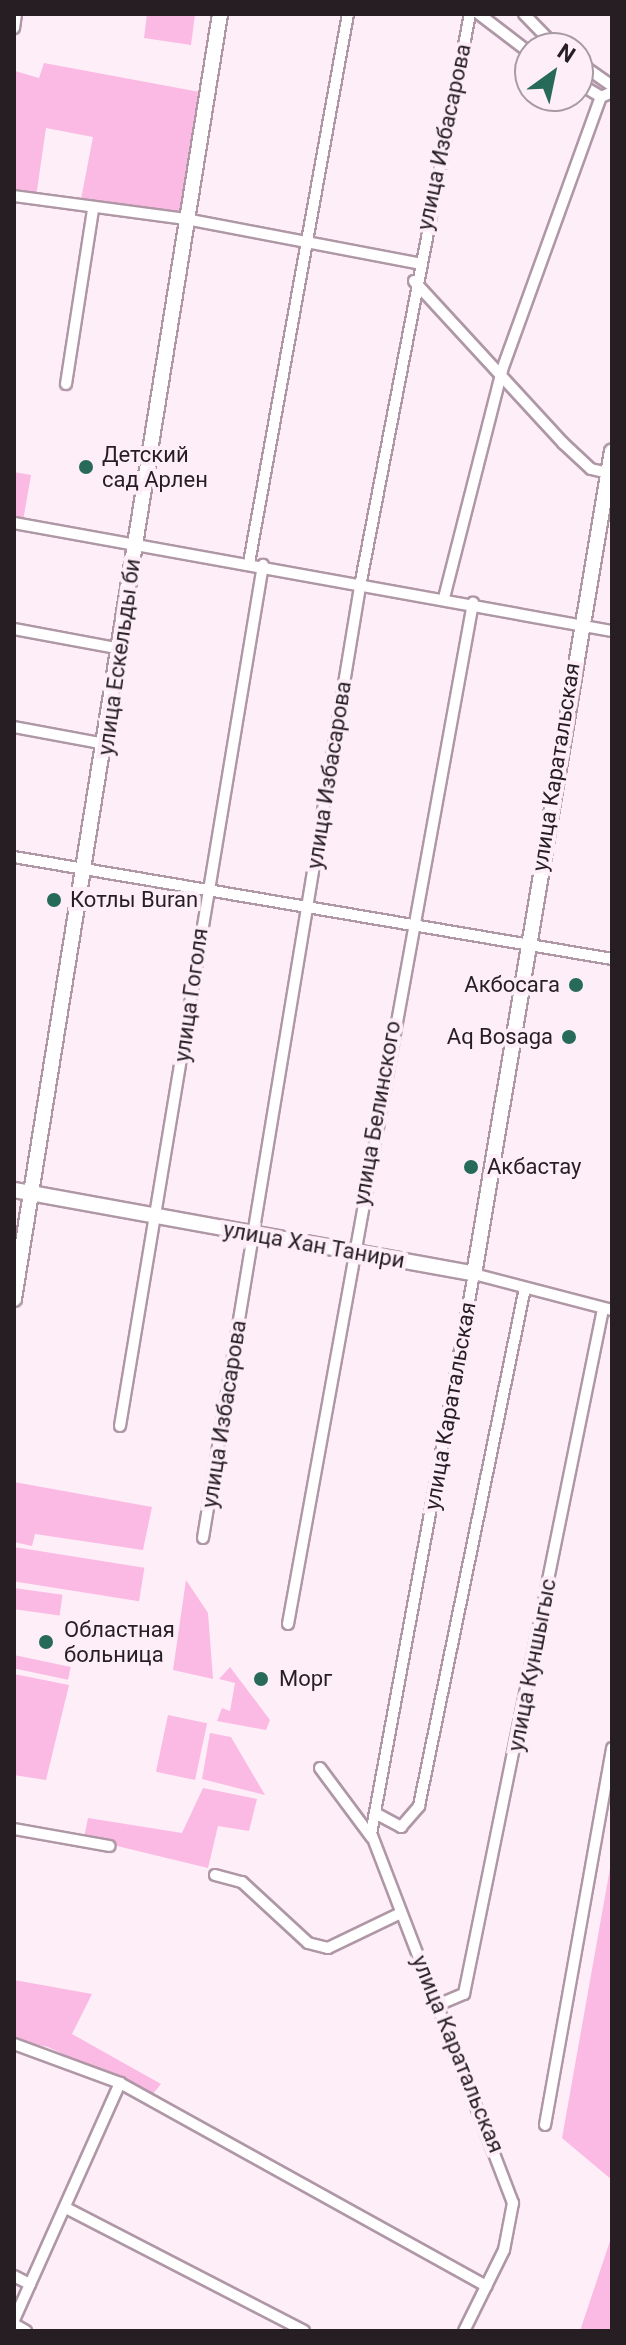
<!DOCTYPE html>
<html>
<head>
<meta charset="utf-8">
<style>
  body { margin:0 }
  #map { position:relative; width:626px; height:2345px; overflow:hidden; background:#feeef8; font-family:Roboto,sans-serif }
  div>[style] { position:absolute }
  .green>* { inset:0; background:#fbbae3; transform-origin:0 0 }
  .roads { filter:drop-shadow(2px 0 #af97a6) drop-shadow(-2px 0 #af97a6) drop-shadow(0 2px #af97a6) drop-shadow(0 -2px #af97a6) }
  .street>* { height:10px; margin:-5px; padding:0 5px; transform-origin:5px; border-radius:5px; background:#fff }
  .secondary>* { height:14px; margin:-7px; padding:0 7px; transform-origin:7px; border-radius:7px; background:#fff }
  .dots>* { width:22px; height:22px; translate:-50% -50%; box-sizing:border-box; border:4px solid #feeef8; border-radius:50% }
  span { translate:-50% -50%; white-space:nowrap; text-align:center; line-height:1.15; -webkit-text-stroke:8px #feeef8; paint-order:stroke }
  .street-label { font-size:22px; color:#271e24 }
  .poi-label { font-size:22px; color:#271e24 }
  .left { translate:0 -50%; text-align:left }
  .right { translate:-100% -50%; text-align:right }
  .frame { position:absolute; inset:0; border:16px solid #271e24; pointer-events:none }
  .north { position:absolute; left:514px; top:32px; width:80px; height:80px; box-sizing:border-box; background:#feeef8; border:2px solid #a89ba3; border-radius:50%; rotate:33deg; font-size:22px; font-weight:700; line-height:32px; text-align:center; color:#271e24 }
  .north::after { content:''; display:block; margin:auto; width:28px; height:36px; background:#286a59; clip-path:polygon(50% 0,100% 100%,50% 72%,0 100%) }
</style>
</head>
<body>
<div id="map">
  <div class="green">
    <i style="clip-path:polygon(147px 14px,195px 14px,191px 45px,144px 38px)"></i>
    <i style="clip-path:polygon(44px 63px,205px 93px,182px 213px,81px 199px,93px 137px,46px 128px,36px 197px,14px 192px,15px 71px,39px 78px)"></i>
    <i style="clip-path:polygon(14px 472px,31px 475px,23px 521px,14px 519px)"></i>
    <i style="clip-path:polygon(14px 1482px,152px 1507px,143px 1550px,35px 1534px,32px 1546px,14px 1542px)"></i>
    <i style="left:14px;top:1547px;width:132px;height:34px;rotate:9deg"></i>
    <i style="clip-path:polygon(186px 1580px,208px 1613px,213px 1679px,173px 1670px)"></i>
    <i style="left:14px;top:1588px;width:49px;height:21px;rotate:8deg"></i>
    <i style="left:14px;top:1655px;width:58px;height:13px;rotate:12deg"></i>
    <i style="clip-path:polygon(230px 1667px,270px 1720px,266px 1730px,217px 1721px,222px 1708px,230px 1711px,235px 1683px,219px 1679px)"></i>
    <i style="clip-path:polygon(14px 1674px,69px 1685px,46px 1780px,14px 1775px)"></i>
    <i style="left:168px;top:1715px;width:40px;height:58px;rotate:12deg"></i>
    <i style="clip-path:polygon(210px 1733px,231px 1737px,265px 1795px,202px 1779px)"></i>
    <i style="clip-path:polygon(203px 1788px,257px 1799px,249px 1831px,218px 1826px,208px 1868px,84px 1838px,88px 1818px,182px 1833px)"></i>
    <i style="clip-path:polygon(612px 1857px,612px 2180px,562px 2138px)"></i>
    <i style="clip-path:polygon(14px 1980px,92px 1994px,72px 2034px,161px 2084px,151px 2096px,48px 2047px,14px 2040px)"></i>
    <i style="clip-path:polygon(612px 2235px,612px 2331px,580px 2331px)"></i>
  </div>
  <div class="roads">
    <div class="street">
      <i style="left:479px;top:14px;width:64px;rotate:37.4deg"></i>
      <i style="left:524px;top:14px;width:47px;rotate:45.9deg"></i>
      <i style="left:14px;top:28px;width:14px;rotate:-82deg"></i>
      <i style="left:578px;top:62px;width:42px;rotate:35.2deg"></i>
      <i style="left:578px;top:83px;width:27px;rotate:31deg"></i>
      <i style="left:14px;top:196px;width:174px;rotate:7.6deg"></i>
      <i style="left:186px;top:219px;width:235px;rotate:10.8deg"></i>
      <i style="left:414px;top:281px;width:220px;rotate:47.4deg"></i>
      <i style="left:563px;top:443px;width:38px;rotate:43deg"></i>
      <i style="left:591px;top:469px;width:17px;rotate:13deg"></i>
      <i style="left:66px;top:384px;width:177px;rotate:-81.2deg"></i>
      <i style="left:14px;top:523px;width:608px;rotate:10.24deg"></i>
      <i style="left:249px;top:563px;width:558px;rotate:-79.78deg"></i>
      <i style="left:444px;top:598px;width:235px;rotate:-75.7deg"></i>
      <i style="left:502px;top:370px;width:290px;rotate:-70.1deg"></i>
      <i style="left:601px;top:97px;width:12px;rotate:-24deg"></i>
      <i style="left:14px;top:629px;width:110px;rotate:10.5deg"></i>
      <i style="left:14px;top:727px;width:94px;rotate:10.5deg"></i>
      <i style="left:14px;top:857px;width:607px;rotate:9.68deg"></i>
      <i style="left:120px;top:1426px;width:873px;rotate:-80.57deg"></i>
      <i style="left:203px;top:1538px;width:970px;rotate:-80.63deg"></i>
      <i style="left:361px;top:581px;width:577px;rotate:-79.12deg"></i>
      <i style="left:288px;top:1624px;width:1038px;rotate:-79.73deg"></i>
      <i style="left:320px;top:1768px;width:87px;rotate:53.4deg"></i>
      <i style="left:375px;top:1813px;width:30px;rotate:28deg"></i>
      <i style="left:401px;top:1827px;width:28px;rotate:-49deg"></i>
      <i style="left:419px;top:1806px;width:529px;rotate:-78.44deg"></i>
      <i style="left:14px;top:1829px;width:97px;rotate:10.1deg"></i>
      <i style="left:215px;top:1875px;width:28px;rotate:15deg"></i>
      <i style="left:242px;top:1882px;width:90px;rotate:42.7deg"></i>
      <i style="left:308px;top:1943px;width:21px;rotate:14deg"></i>
      <i style="left:328px;top:1948px;width:79px;rotate:-25.6deg"></i>
      <i style="left:440px;top:2004px;width:26px;rotate:-23deg"></i>
      <i style="left:464px;top:1994px;width:699px;rotate:-78.53deg"></i>
      <i style="left:14px;top:2044px;width:113px;rotate:20.2deg"></i>
      <i style="left:120px;top:2083px;width:419px;rotate:29deg"></i>
      <i style="left:545px;top:2125px;width:383px;rotate:-79.9deg"></i>
      <i style="left:66px;top:2208px;width:268px;rotate:27.3deg"></i>
      <i style="left:14px;top:2276px;width:18px;rotate:27deg"></i>
      <i style="left:14px;top:2320px;width:260px;rotate:-65.9deg"></i>
      <i style="left:14px;top:2324px;width:14px;rotate:30deg"></i>
      <i style="left:464px;top:2331px;width:90px;rotate:-63.7deg"></i>
      <i style="left:504px;top:2250px;width:48px;rotate:-79.2deg"></i>
      <i style="left:513px;top:2203px;width:395px;rotate:-111deg"></i>
      <i style="left:371px;top:1834px;width:569px;rotate:-79.58deg"></i>
      <i style="left:474px;top:1274px;width:143px;rotate:14.6deg"></i>
    </div>
    <div class="secondary">
      <i style="left:14px;top:1190px;width:468px;rotate:10.3deg"></i>
      <i style="left:474px;top:1274px;width:834px;rotate:-80.48deg"></i>
      <i style="left:14px;top:1299px;width:1301px;rotate:-80.89deg"></i>
    </div>
  </div>
  <div class="dots">
    <i style="left:86px;top:467px;background:#286a59"></i>
    <i style="left:54px;top:900px;background:#286a59"></i>
    <i style="left:576px;top:985px;background:#286a59"></i>
    <i style="left:569px;top:1037px;background:#286a59"></i>
    <i style="left:471px;top:1167px;background:#286a59"></i>
    <i style="left:46px;top:1642px;background:#286a59"></i>
    <i style="left:261px;top:1679px;background:#286a59"></i>
  </div>
  <div class="street-label">
    <span style="left:444px;top:137px;rotate:-78deg">улица Избасарова</span>
    <span style="left:119px;top:657px;rotate:-82deg">улица Ескельды би</span>
    <span style="left:556px;top:767px;rotate:-81deg">улица Каратальская</span>
    <span style="left:329px;top:775px;rotate:-81deg">улица Избасарова</span>
    <span style="left:191px;top:995px;rotate:-82deg">улица Гоголя</span>
    <span style="left:377px;top:1113px;rotate:-80deg">улица Белинского</span>
    <span style="left:314px;top:1245px;rotate:10deg">улица Хан Танири</span>
    <span style="left:450px;top:1406px;rotate:-80deg">улица Каратальская</span>
    <span style="left:224px;top:1414px;rotate:-81deg">улица Избасарова</span>
    <span style="left:532px;top:1665px;rotate:-79deg">улица Куншыгыс</span>
    <span style="left:458px;top:2054px;rotate:68deg">улица Каратальская</span>
  </div>
  <div class="poi-label">
    <span class="left" style="left:102px;top:467px">Детский<br>сад Арлен</span>
    <span class="left" style="left:70px;top:900px">Котлы Buran</span>
    <span class="right" style="left:560px;top:985px">Акбосага</span>
    <span class="right" style="left:553px;top:1037px">Aq Bosaga</span>
    <span class="left" style="left:487px;top:1167px">Акбастау</span>
    <span class="left" style="left:64px;top:1642px">Областная<br>больница</span>
    <span class="left" style="left:279px;top:1679px">Морг</span>
  </div>
  <div class="frame"></div>
  <div class="north">N</div>
</div>
</body>
</html>
